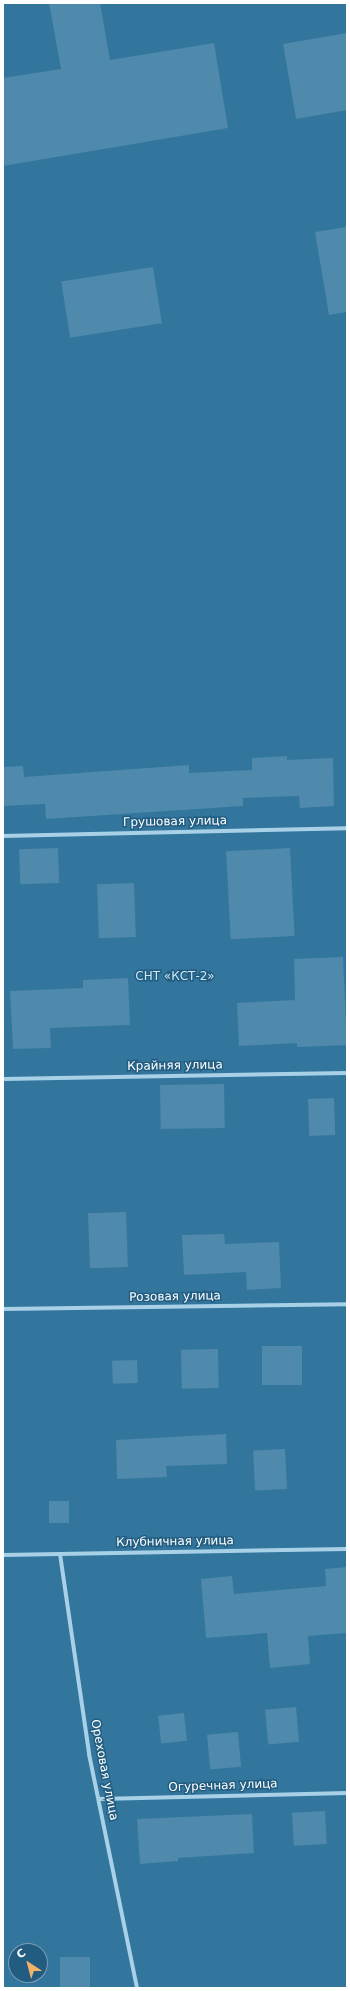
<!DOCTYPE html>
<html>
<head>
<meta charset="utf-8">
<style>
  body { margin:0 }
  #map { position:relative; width:350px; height:1991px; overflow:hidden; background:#225d81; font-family:"DejaVu Sans",sans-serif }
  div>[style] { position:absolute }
  .green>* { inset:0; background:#32769d }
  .building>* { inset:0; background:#4f89ac; transform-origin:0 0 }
  .street>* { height:4px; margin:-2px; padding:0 2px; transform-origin:2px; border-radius:2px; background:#a8d0e7 }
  span { translate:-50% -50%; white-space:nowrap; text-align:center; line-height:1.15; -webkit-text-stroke:3px #225d81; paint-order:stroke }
  .street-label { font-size:12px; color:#fff }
  .park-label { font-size:12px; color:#cce6f6 }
  .frame { position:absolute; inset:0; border:4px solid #fff; pointer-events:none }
  .north { position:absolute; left:8px; top:1943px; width:40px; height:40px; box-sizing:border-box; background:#225d81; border:1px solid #7a9eb3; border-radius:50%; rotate:324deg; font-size:11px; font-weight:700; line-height:16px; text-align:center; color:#fff }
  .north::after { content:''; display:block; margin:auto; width:14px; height:18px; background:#f3b26a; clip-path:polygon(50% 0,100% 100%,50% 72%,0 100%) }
</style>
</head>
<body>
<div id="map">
  <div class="green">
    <i style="clip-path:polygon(evenodd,3px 3px,347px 3px,347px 1988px,3px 1988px,3px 3px,16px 1951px,40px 1951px,40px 1975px,16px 1975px,16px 1951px)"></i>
  </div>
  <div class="building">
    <i style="clip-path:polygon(49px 3px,100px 3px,110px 60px,214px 43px,228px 128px,3px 166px,3px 78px,61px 69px)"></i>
    <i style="clip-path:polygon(347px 33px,347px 110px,296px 119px,283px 44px)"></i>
    <i style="clip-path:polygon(347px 227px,347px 312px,329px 315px,315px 232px)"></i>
    <i style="left:153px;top:267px;width:57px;height:93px;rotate:81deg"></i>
    <i style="clip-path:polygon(287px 756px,287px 760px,333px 758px,334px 806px,300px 808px,299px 796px,243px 798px,243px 806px,46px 819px,45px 804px,3px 806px,3px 767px,23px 766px,24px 777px,189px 765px,189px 773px,252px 770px,252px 758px)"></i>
    <i style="left:58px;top:848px;width:35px;height:39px;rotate:88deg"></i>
    <i style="left:290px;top:848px;width:88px;height:64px;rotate:87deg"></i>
    <i style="left:134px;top:883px;width:54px;height:37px;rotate:88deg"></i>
    <i style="clip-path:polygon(343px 957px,347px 1045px,297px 1047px,297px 1043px,239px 1046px,237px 1003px,295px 1000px,294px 959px)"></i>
    <i style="clip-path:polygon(128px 978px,130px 1025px,50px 1028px,51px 1048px,13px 1049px,10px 991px,83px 988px,83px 980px)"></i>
    <i style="left:224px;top:1084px;width:44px;height:64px;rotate:89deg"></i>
    <i style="left:334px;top:1098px;width:37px;height:26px;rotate:88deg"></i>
    <i style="left:126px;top:1212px;width:55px;height:38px;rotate:88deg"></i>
    <i style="clip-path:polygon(224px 1234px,225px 1244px,279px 1242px,281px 1288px,247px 1290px,246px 1272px,184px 1275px,182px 1235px)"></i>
    <i style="left:302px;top:1346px;width:39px;height:40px;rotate:90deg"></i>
    <i style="left:218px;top:1349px;width:39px;height:37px;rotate:89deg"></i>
    <i style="left:137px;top:1360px;width:23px;height:25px;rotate:88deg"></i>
    <i style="clip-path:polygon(226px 1434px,227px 1464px,166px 1466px,167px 1477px,117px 1479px,116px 1440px)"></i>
    <i style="left:285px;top:1449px;width:40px;height:32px;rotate:87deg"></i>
    <i style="left:69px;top:1501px;width:22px;height:20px;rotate:90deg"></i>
    <i style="clip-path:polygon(347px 1567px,347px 1633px,308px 1636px,310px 1664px,270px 1668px,267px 1633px,206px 1638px,201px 1579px,232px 1576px,234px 1594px,326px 1586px,325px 1569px)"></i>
    <i style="left:296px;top:1707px;width:35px;height:31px;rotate:85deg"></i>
    <i style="left:184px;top:1713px;width:28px;height:26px;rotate:84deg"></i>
    <i style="left:238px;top:1732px;width:35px;height:31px;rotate:85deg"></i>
    <i style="left:325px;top:1811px;width:33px;height:33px;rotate:87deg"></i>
    <i style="clip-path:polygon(252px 1814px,254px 1853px,178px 1858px,178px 1861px,140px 1864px,137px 1819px)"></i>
    <i style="left:90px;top:1957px;width:31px;height:30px;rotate:90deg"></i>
  </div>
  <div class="street">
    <i style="left:3px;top:836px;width:344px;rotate:-1.3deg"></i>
    <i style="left:3px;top:1079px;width:344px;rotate:-1deg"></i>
    <i style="left:3px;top:1309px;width:344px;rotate:-0.8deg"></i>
    <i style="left:60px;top:1554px;width:202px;rotate:81.7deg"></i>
    <i style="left:89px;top:1754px;width:239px;rotate:78.4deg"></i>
    <i style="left:3px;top:1555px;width:344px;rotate:-1deg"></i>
    <i style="left:99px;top:1799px;width:248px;rotate:-1.4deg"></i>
  </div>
  <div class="street-label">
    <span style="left:175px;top:822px;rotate:-1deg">Грушовая улица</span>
    <span style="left:175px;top:1066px;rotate:-1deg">Крайняя улица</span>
    <span style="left:175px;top:1297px;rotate:-1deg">Розовая улица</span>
    <span style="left:175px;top:1542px;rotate:-1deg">Клубничная улица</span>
    <span style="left:104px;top:1770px;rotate:79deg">Ореховая улица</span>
    <span style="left:223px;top:1786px;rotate:-2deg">Огуречная улица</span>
  </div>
  <div class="park-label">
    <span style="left:175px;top:977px">СНТ «КСТ-2»</span>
  </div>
  <div class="frame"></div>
  <div class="north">С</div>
</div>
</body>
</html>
